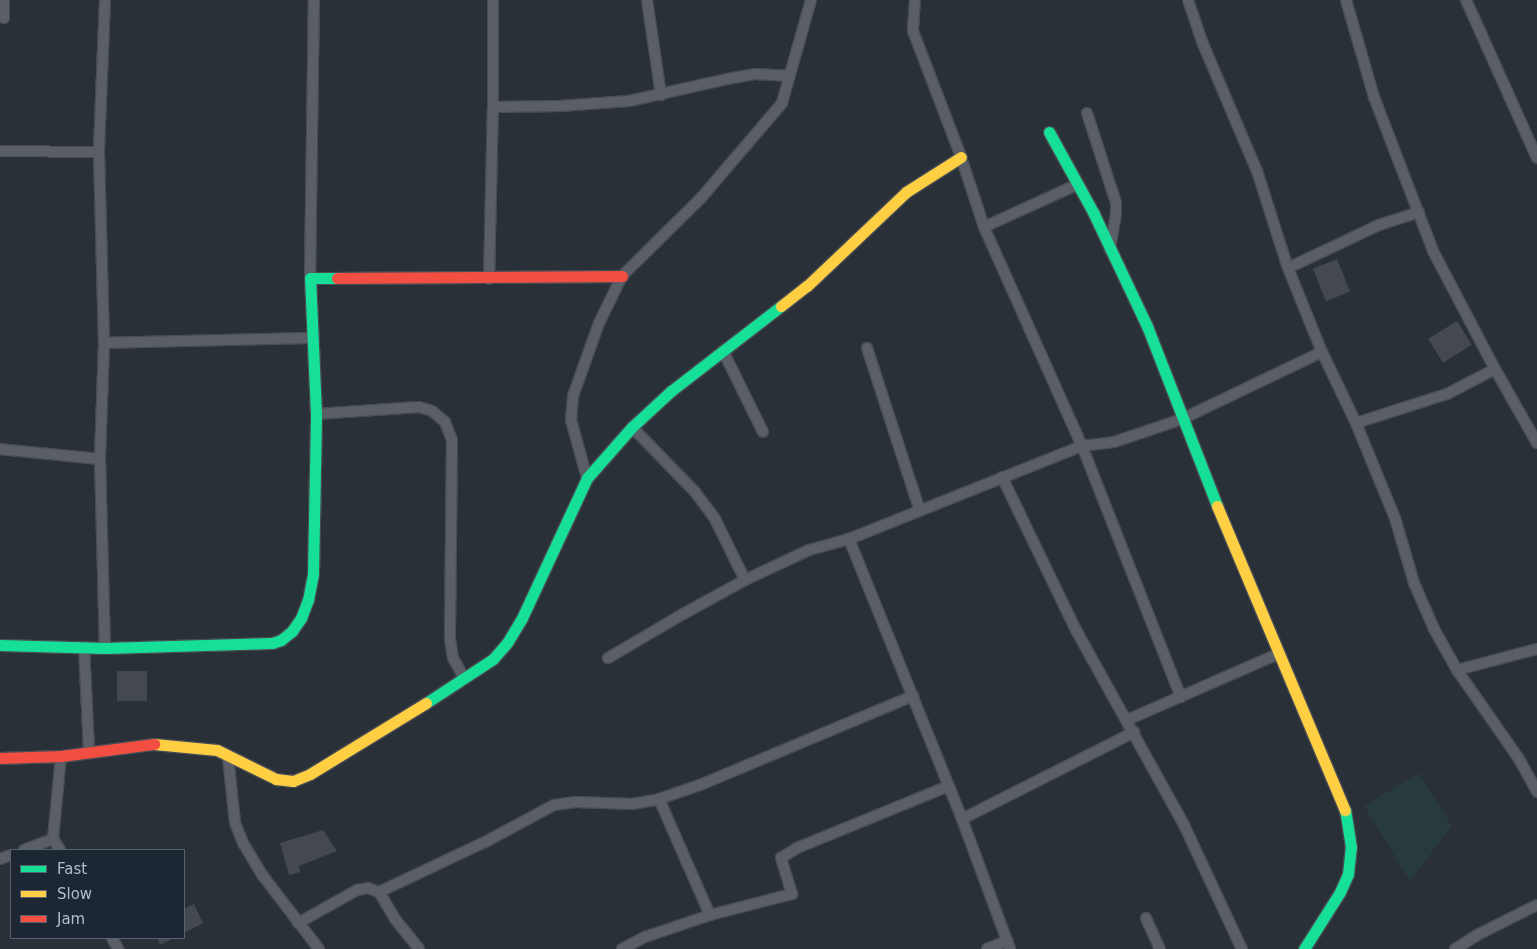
<!DOCTYPE html>
<html>
<head>
<meta charset="utf-8">
<style>
  body { margin:0 }
  #map { position:relative; width:1537px; height:949px; overflow:hidden; background:#2a3038; font-family:"DejaVu Sans",sans-serif }
  div>[style] { position:absolute }
  .green>* { inset:0; background:#273a3e }
  .building>* { inset:0; background:#444950; transform-origin:0 0 }
  .roads { filter:drop-shadow(1px 0 #484c53) drop-shadow(-1px 0 #484c53) drop-shadow(0 1px #484c53) drop-shadow(0 -1px #484c53) }
  .street>* { height:10px; margin:-5px; padding:0 5px; transform-origin:5px; border-radius:5px; background:#5a5e66 }
  .fast>* { height:11px; margin:-5.5px; padding:0 5.5px; transform-origin:5.5px; border-radius:5.5px; background:#16e098 }
  .slow>* { height:11px; margin:-5.5px; padding:0 5.5px; transform-origin:5.5px; border-radius:5.5px; background:#ffcf43 }
  .jam>* { height:11px; margin:-5.5px; padding:0 5.5px; transform-origin:5.5px; border-radius:5.5px; background:#f24e42 }
  span { translate:-50% -50%; white-space:nowrap; text-align:center; line-height:1.15; -webkit-text-stroke:4.5px #1d2633; paint-order:stroke }
  .legend { position:absolute; left:10px; top:849px; width:175px; height:90px; box-sizing:border-box; background:#1d2633; border:1px solid #59626f; margin:0; padding:6px 9px; list-style:none; font-size:15px; color:#b4bcc9 }
  .legend li { display:flex; align-items:center; gap:10px; height:25px }
  .legend b { width:25px; border:1px solid #59626f }
</style>
</head>
<body>
<div id="map">
  <div class="green">
    <i style="clip-path:polygon(1419px 773px,1452px 826px,1410px 881px,1364px 806px)"></i>
  </div>
  <div class="building">
    <i style="left:1337px;top:259px;width:35px;height:26px;rotate:68deg"></i>
    <i style="left:1457px;top:321px;width:28px;height:34px;rotate:58deg"></i>
    <i style="left:117px;top:671px;width:30px;height:30px"></i>
    <i style="clip-path:polygon(323px 830px,337px 851px,299px 866px,300px 872px,289px 875px,280px 843px)"></i>
    <i style="clip-path:polygon(194px 904px,203px 923px,184px 933px,184px 909px)"></i>
    <i style="clip-path:polygon(157px 938px,174px 938px,160px 945px)"></i>
  </div>
  <div class="roads">
    <div class="street">
      <i style="left:105px;top:0;width:152px;rotate:92.3deg"></i>
      <i style="left:99px;top:152px;width:191px;rotate:88.5deg"></i>
      <i style="left:104px;top:343px;width:116px;rotate:92deg"></i>
      <i style="left:100px;top:459px;width:189px;rotate:88.5deg"></i>
      <i style="left:647px;top:0;width:96px;rotate:81.6deg"></i>
      <i style="left:915px;top:0;width:31px;rotate:94deg"></i>
      <i style="left:913px;top:31px;width:135px;rotate:69.1deg"></i>
      <i style="left:961px;top:157px;width:74px;rotate:71.8deg"></i>
      <i style="left:984px;top:227px;width:240px;rotate:65.9deg"></i>
      <i style="left:1082px;top:446px;width:270px;rotate:68.5deg"></i>
      <i style="left:1188px;top:0;width:46px;rotate:71.2deg"></i>
      <i style="left:1203px;top:44px;width:138px;rotate:67deg"></i>
      <i style="left:1257px;top:171px;width:102px;rotate:72.3deg"></i>
      <i style="left:1288px;top:268px;width:91px;rotate:68deg"></i>
      <i style="left:1322px;top:352px;width:79px;rotate:64.4deg"></i>
      <i style="left:1356px;top:423px;width:103px;rotate:67.7deg"></i>
      <i style="left:1395px;top:518px;width:68px;rotate:73.7deg"></i>
      <i style="left:1414px;top:583px;width:50px;rotate:66.5deg"></i>
      <i style="left:1434px;top:629px;width:47px;rotate:60.7deg"></i>
      <i style="left:1457px;top:670px;width:108px;rotate:55.1deg"></i>
      <i style="left:1519px;top:759px;width:38px;rotate:61deg"></i>
      <i style="left:1346px;top:0;width:101px;rotate:73.9deg"></i>
      <i style="left:1374px;top:97px;width:165px;rotate:69deg"></i>
      <i style="left:1433px;top:251px;width:133px;rotate:62.3deg"></i>
      <i style="left:1495px;top:369px;width:85px;rotate:60.4deg"></i>
      <i style="left:1466px;top:0;width:173px;rotate:65.8deg"></i>
      <i style="left:4px;top:18px;width:18px;rotate:-90deg"></i>
      <i style="left:493px;top:107px;width:67px;rotate:-0.9deg"></i>
      <i style="left:560px;top:106px;width:69px;rotate:-4.1deg"></i>
      <i style="left:629px;top:101px;width:100px;rotate:-12.7deg"></i>
      <i style="left:727px;top:79px;width:28px;rotate:-10deg"></i>
      <i style="left:755px;top:74px;width:33px;rotate:3deg"></i>
      <i style="left:1087px;top:113px;width:95px;rotate:72.1deg"></i>
      <i style="left:1116px;top:203px;width:11px;rotate:90deg"></i>
      <i style="left:1116px;top:214px;width:36px;rotate:100deg"></i>
      <i style="left:0;top:151px;width:99px;rotate:0.6deg"></i>
      <i style="left:984px;top:227px;width:101px;rotate:-24.5deg"></i>
      <i style="left:1288px;top:268px;width:101px;rotate:-25.3deg"></i>
      <i style="left:1379px;top:225px;width:42px;rotate:-18deg"></i>
      <i style="left:310px;top:278px;width:278px;rotate:-89.2deg"></i>
      <i style="left:489px;top:279px;width:172px;rotate:-88.7deg"></i>
      <i style="left:493px;top:107px;width:107px;rotate:-90deg"></i>
      <i style="left:104px;top:343px;width:209px;rotate:-1.4deg"></i>
      <i style="left:867px;top:348px;width:171px;rotate:72deg"></i>
      <i style="left:723px;top:351px;width:90px;rotate:63.7deg"></i>
      <i style="left:316px;top:414px;width:103px;rotate:-3.9deg"></i>
      <i style="left:419px;top:407px;width:14px;rotate:17deg"></i>
      <i style="left:432px;top:411px;width:17px;rotate:40deg"></i>
      <i style="left:445px;top:422px;width:19px;rotate:69deg"></i>
      <i style="left:452px;top:440px;width:199px;rotate:90.6deg"></i>
      <i style="left:450px;top:639px;width:19px;rotate:81deg"></i>
      <i style="left:453px;top:658px;width:23px;rotate:61deg"></i>
      <i style="left:1356px;top:423px;width:96px;rotate:-17.7deg"></i>
      <i style="left:1447px;top:394px;width:54px;rotate:-27.5deg"></i>
      <i style="left:632px;top:427px;width:91px;rotate:45.9deg"></i>
      <i style="left:695px;top:492px;width:34px;rotate:53deg"></i>
      <i style="left:715px;top:519px;width:68px;rotate:63.8deg"></i>
      <i style="left:0;top:449px;width:100px;rotate:5.7deg"></i>
      <i style="left:1002px;top:477px;width:170px;rotate:64.2deg"></i>
      <i style="left:1076px;top:630px;width:225px;rotate:61deg"></i>
      <i style="left:1185px;top:827px;width:135px;rotate:65deg"></i>
      <i style="left:587px;top:478px;width:60px;rotate:-105.4deg"></i>
      <i style="left:571px;top:420px;width:24px;rotate:-85deg"></i>
      <i style="left:573px;top:396px;width:77px;rotate:-70.4deg"></i>
      <i style="left:599px;top:323px;width:52px;rotate:-63.9deg"></i>
      <i style="left:622px;top:276px;width:111px;rotate:-44.6deg"></i>
      <i style="left:701px;top:198px;width:125px;rotate:-49.5deg"></i>
      <i style="left:782px;top:103px;width:107px;rotate:-74.3deg"></i>
      <i style="left:849px;top:539px;width:302px;rotate:68deg"></i>
      <i style="left:962px;top:819px;width:139px;rotate:69.7deg"></i>
      <i style="left:84px;top:647px;width:104px;rotate:87.2deg"></i>
      <i style="left:608px;top:658px;width:87px;rotate:-30.4deg"></i>
      <i style="left:683px;top:614px;width:71px;rotate:-28.7deg"></i>
      <i style="left:745px;top:580px;width:71px;rotate:-25.1deg"></i>
      <i style="left:809px;top:550px;width:41px;rotate:-15.4deg"></i>
      <i style="left:849px;top:539px;width:251px;rotate:-21.8deg"></i>
      <i style="left:1082px;top:446px;width:32px;rotate:-7deg"></i>
      <i style="left:1114px;top:442px;width:72px;rotate:-18.7deg"></i>
      <i style="left:1182px;top:419px;width:155px;rotate:-25.6deg"></i>
      <i style="left:1457px;top:670px;width:83px;rotate:-14.7deg"></i>
      <i style="left:1127px;top:720px;width:165px;rotate:-23.6deg"></i>
      <i style="left:228px;top:757px;width:66px;rotate:83.9deg"></i>
      <i style="left:235px;top:823px;width:22px;rotate:68deg"></i>
      <i style="left:243px;top:843px;width:39px;rotate:59deg"></i>
      <i style="left:263px;top:876px;width:92px;rotate:52.5deg"></i>
      <i style="left:659px;top:799px;width:127px;rotate:66.3deg"></i>
      <i style="left:962px;top:819px;width:193px;rotate:-26.8deg"></i>
      <i style="left:24px;top:850px;width:31px;rotate:-21deg"></i>
      <i style="left:60px;top:850px;width:13px;rotate:-122deg"></i>
      <i style="left:53px;top:839px;width:83px;rotate:-84.5deg"></i>
      <i style="left:0;top:859px;width:12px;rotate:-20deg"></i>
      <i style="left:379px;top:892px;width:31px;rotate:59deg"></i>
      <i style="left:395px;top:919px;width:38px;rotate:51deg"></i>
      <i style="left:1146px;top:918px;width:34px;rotate:66deg"></i>
      <i style="left:298px;top:923px;width:68px;rotate:-29.2deg"></i>
      <i style="left:357px;top:890px;width:11px;rotate:-10deg"></i>
      <i style="left:368px;top:888px;width:12px;rotate:20deg"></i>
      <i style="left:379px;top:892px;width:117px;rotate:-25.3deg"></i>
      <i style="left:485px;top:842px;width:78px;rotate:-28.2deg"></i>
      <i style="left:554px;top:805px;width:22px;rotate:-8deg"></i>
      <i style="left:576px;top:802px;width:56px;rotate:2deg"></i>
      <i style="left:632px;top:804px;width:27px;rotate:-10deg"></i>
      <i style="left:659px;top:799px;width:43px;rotate:-18.9deg"></i>
      <i style="left:700px;top:785px;width:231px;rotate:-22.7deg"></i>
      <i style="left:112px;top:938px;width:13px;rotate:61deg"></i>
      <i style="left:622px;top:949px;width:26px;rotate:-28deg"></i>
      <i style="left:645px;top:937px;width:69px;rotate:-18.7deg"></i>
      <i style="left:710px;top:915px;width:85px;rotate:-14.4deg"></i>
      <i style="left:792px;top:894px;width:38px;rotate:-107deg"></i>
      <i style="left:781px;top:858px;width:19px;rotate:-32deg"></i>
      <i style="left:797px;top:848px;width:163px;rotate:-22.3deg"></i>
      <i style="left:987px;top:949px;width:22px;rotate:-22deg"></i>
      <i style="left:1455px;top:949px;width:26px;rotate:-32deg"></i>
      <i style="left:1477px;top:935px;width:67px;rotate:-26.6deg"></i>
    </div>
    <div class="fast">
      <i style="left:1049px;top:132px;width:94px;rotate:61.2deg"></i>
      <i style="left:1094px;top:214px;width:124px;rotate:64.7deg"></i>
      <i style="left:1147px;top:326px;width:193px;rotate:68.7deg"></i>
      <i style="left:0;top:645px;width:105px;rotate:1.6deg"></i>
      <i style="left:105px;top:648px;width:167px;rotate:-1.7deg"></i>
      <i style="left:272px;top:643px;width:9px;rotate:-18deg"></i>
      <i style="left:281px;top:640px;width:14px;rotate:-39deg"></i>
      <i style="left:292px;top:631px;width:16px;rotate:-55deg"></i>
      <i style="left:301px;top:618px;width:19px;rotate:-69deg"></i>
      <i style="left:308px;top:600px;width:26px;rotate:-79deg"></i>
      <i style="left:313px;top:574px;width:160px;rotate:-88.9deg"></i>
      <i style="left:316px;top:414px;width:136px;rotate:-92.5deg"></i>
      <i style="left:310px;top:278px;width:27px"></i>
      <i style="left:426px;top:703px;width:80px;rotate:-33.3deg"></i>
      <i style="left:493px;top:659px;width:21px;rotate:-49deg"></i>
      <i style="left:507px;top:643px;width:29px;rotate:-59deg"></i>
      <i style="left:522px;top:618px;width:154px;rotate:-65.1deg"></i>
      <i style="left:587px;top:478px;width:68px;rotate:-48.6deg"></i>
      <i style="left:632px;top:427px;width:53px;rotate:-42.7deg"></i>
      <i style="left:671px;top:391px;width:139px;rotate:-37.7deg"></i>
      <i style="left:1304px;top:949px;width:67px;rotate:-57.7deg"></i>
      <i style="left:1340px;top:892px;width:20px;rotate:-66deg"></i>
      <i style="left:1348px;top:874px;width:27px;rotate:-84deg"></i>
      <i style="left:1351px;top:847px;width:37px;rotate:-99deg"></i>
    </div>
    <div class="slow">
      <i style="left:781px;top:306px;width:33px;rotate:-38deg"></i>
      <i style="left:807px;top:286px;width:137px;rotate:-43.5deg"></i>
      <i style="left:906px;top:192px;width:65px;rotate:-32.5deg"></i>
      <i style="left:1217px;top:506px;width:330px;rotate:67.2deg"></i>
      <i style="left:154px;top:744px;width:63px;rotate:5.4deg"></i>
      <i style="left:217px;top:750px;width:66px;rotate:26.2deg"></i>
      <i style="left:276px;top:779px;width:17px;rotate:7deg"></i>
      <i style="left:293px;top:781px;width:18px;rotate:-22deg"></i>
      <i style="left:310px;top:774px;width:136px;rotate:-31.5deg"></i>
    </div>
    <div class="jam">
      <i style="left:337px;top:278px;width:285px;rotate:-0.4deg"></i>
      <i style="left:0;top:758px;width:61px;rotate:-1.9deg"></i>
      <i style="left:61px;top:756px;width:94px;rotate:-7.4deg"></i>
    </div>
  </div>
  <ul class="legend">
  <li><b style="height:6px;background:#16e098"></b>Fast</li>
  <li><b style="height:6px;background:#ffcf43"></b>Slow</li>
  <li><b style="height:6px;background:#f24e42"></b>Jam</li>
  </ul>
</div>
</body>
</html>
